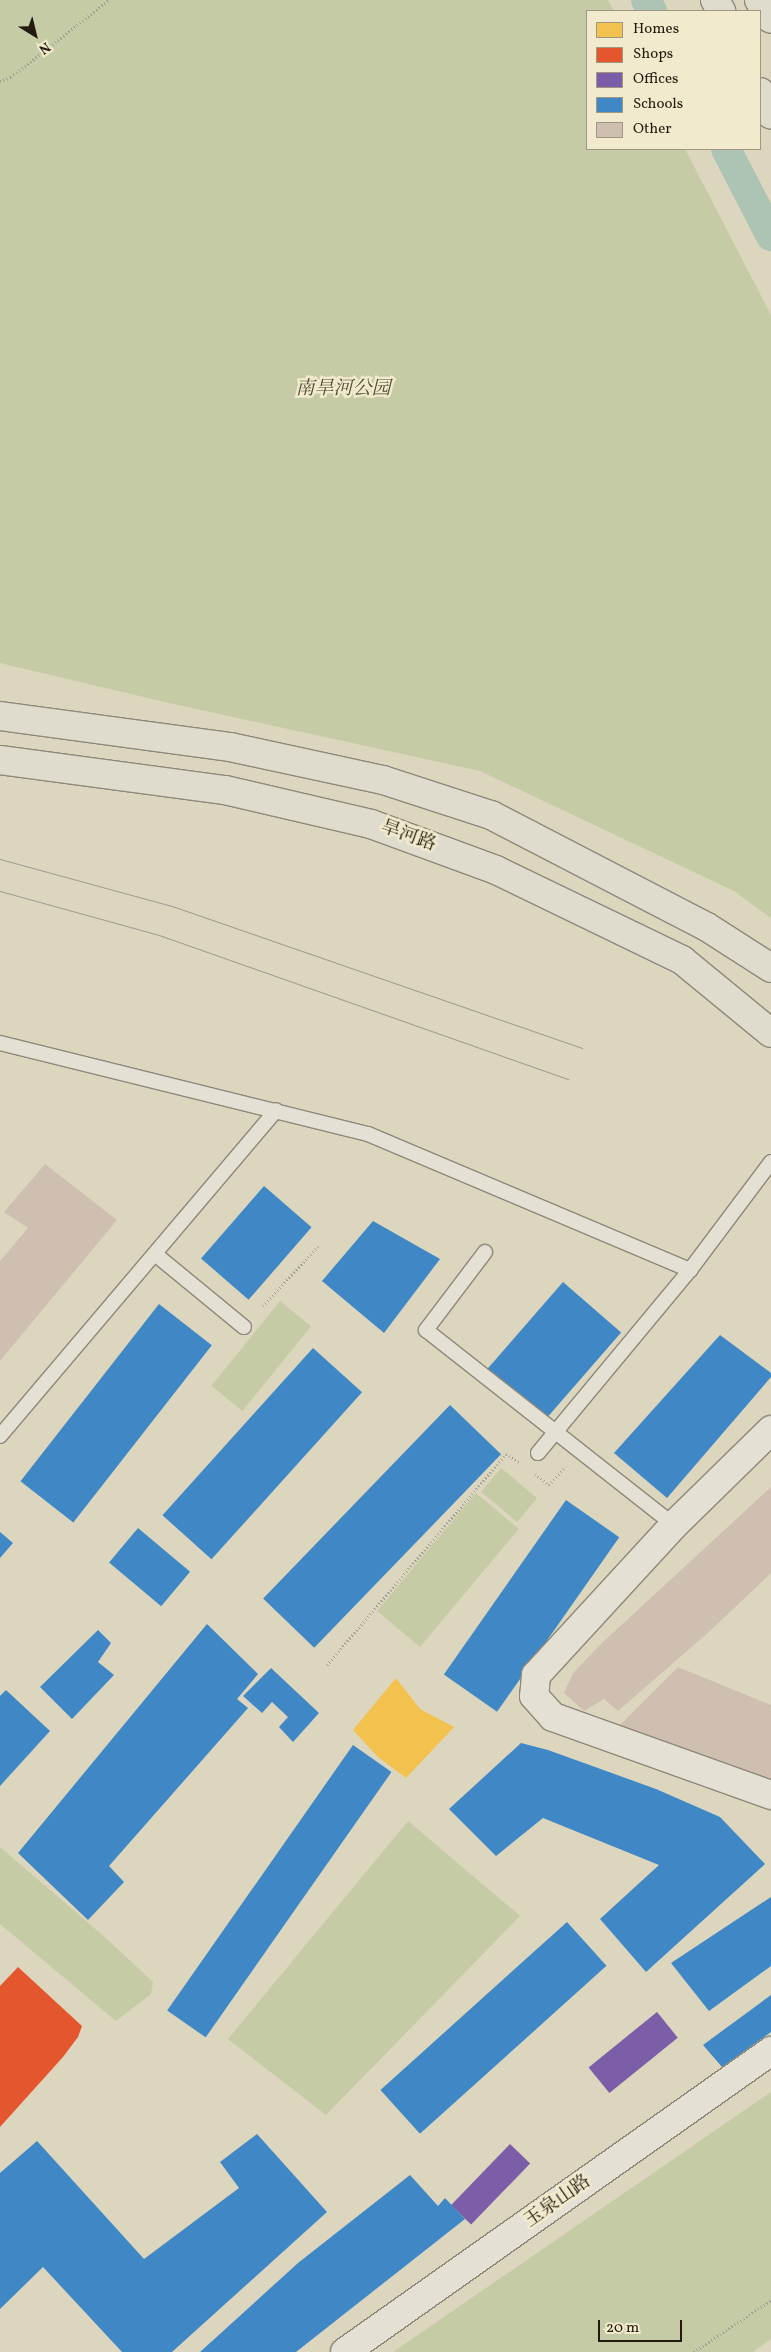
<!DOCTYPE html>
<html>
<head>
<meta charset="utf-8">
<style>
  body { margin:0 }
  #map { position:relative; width:771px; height:2352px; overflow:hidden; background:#ddd6be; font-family:Vollkorn,"Noto Serif SC",serif }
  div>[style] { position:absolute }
  .green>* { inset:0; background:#c5cba4; transform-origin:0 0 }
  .homes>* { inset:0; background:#f2c14e }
  .shops>* { inset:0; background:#e4572e }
  .offices>* { inset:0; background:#7b5ea7; transform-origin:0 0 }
  .schools>* { inset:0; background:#3f88c5; transform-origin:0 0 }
  .canal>* { height:30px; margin:-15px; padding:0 15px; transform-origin:15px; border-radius:15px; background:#adc4b4 }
  .building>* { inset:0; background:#cfbfb1 }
  .path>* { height:3px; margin-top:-1.5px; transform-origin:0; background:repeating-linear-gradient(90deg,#a09c93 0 1px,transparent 0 3.5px) }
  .roads { filter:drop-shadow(1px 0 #8d887a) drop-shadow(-1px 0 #8d887a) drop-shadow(0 1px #8d887a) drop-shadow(0 -1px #8d887a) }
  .service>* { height:14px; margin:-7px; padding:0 7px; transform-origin:7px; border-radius:7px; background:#e4e1d4 }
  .minor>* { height:28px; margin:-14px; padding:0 14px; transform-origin:14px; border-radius:14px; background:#e4e1d4 }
  .primary>* { height:28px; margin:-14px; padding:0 14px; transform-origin:14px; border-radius:14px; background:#dfdbcd }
  .motorway>* { height:28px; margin:-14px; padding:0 14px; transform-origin:14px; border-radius:14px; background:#dfdbcd }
  .tram>* { height:1px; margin:-0.5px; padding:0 0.5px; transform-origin:0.5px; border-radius:0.5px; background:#a09c93 }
  span { translate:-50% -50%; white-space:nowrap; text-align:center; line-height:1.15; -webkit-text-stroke:5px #f1eacc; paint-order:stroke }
  .park-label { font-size:19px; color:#4f4c36; font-style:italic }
  .street-label { font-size:19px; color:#241a10 }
  .legend { position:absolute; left:586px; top:10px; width:175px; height:140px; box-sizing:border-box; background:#f1eacc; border:1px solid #9f9781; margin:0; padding:6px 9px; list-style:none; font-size:15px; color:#241a10 }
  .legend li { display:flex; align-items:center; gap:10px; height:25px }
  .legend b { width:25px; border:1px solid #9f9781 }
  .north { position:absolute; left:10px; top:10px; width:50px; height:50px; -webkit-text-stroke:4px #f1eacc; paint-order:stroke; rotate:144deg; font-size:14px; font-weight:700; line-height:20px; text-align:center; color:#241a10 }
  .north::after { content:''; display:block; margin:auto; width:18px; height:22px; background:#241a10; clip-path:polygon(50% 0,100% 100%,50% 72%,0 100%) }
  .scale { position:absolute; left:598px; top:2320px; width:84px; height:22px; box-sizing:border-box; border:2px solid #241a10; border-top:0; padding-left:6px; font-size:15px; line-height:18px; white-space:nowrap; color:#241a10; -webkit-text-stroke:4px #f1eacc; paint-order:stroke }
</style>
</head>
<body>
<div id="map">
  <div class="green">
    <i style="clip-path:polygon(0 0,608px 0,614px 11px,587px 11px,587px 149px,685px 149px,771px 315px,771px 918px,734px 891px,480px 771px,169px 703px,0 663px)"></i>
    <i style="left:280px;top:1301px;width:40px;height:109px;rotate:39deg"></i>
    <i style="left:501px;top:1468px;width:47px;height:31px;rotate:40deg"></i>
    <i style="left:476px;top:1493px;width:56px;height:154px;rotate:40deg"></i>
    <i style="clip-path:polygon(408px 1821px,520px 1916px,326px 2115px,228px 2039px)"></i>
    <i style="clip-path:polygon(0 1847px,107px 1939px,153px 1982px,151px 1994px,116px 2021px,0 1924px)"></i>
    <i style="clip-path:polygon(771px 2092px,771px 2339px,753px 2352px,393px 2352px)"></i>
  </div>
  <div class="homes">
    <i style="clip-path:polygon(396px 1678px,420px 1709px,454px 1727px,406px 1778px,378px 1757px,353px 1730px)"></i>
  </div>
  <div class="shops">
    <i style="clip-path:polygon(18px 1967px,82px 2026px,78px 2037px,63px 2057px,0 2127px,0 1986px)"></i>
  </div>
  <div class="offices">
    <i style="left:657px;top:2012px;width:33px;height:88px;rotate:51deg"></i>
    <i style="left:510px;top:2144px;width:28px;height:85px;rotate:44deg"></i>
  </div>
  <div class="schools">
    <i style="left:264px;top:1186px;width:63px;height:96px;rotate:41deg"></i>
    <i style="clip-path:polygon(373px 1221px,440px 1259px,384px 1333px,322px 1281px)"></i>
    <i style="left:563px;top:1282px;width:77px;height:116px;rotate:41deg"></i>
    <i style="left:159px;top:1304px;width:67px;height:225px;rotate:38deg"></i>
    <i style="clip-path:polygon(720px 1335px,771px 1373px,771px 1377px,667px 1498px,614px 1453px)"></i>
    <i style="left:313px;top:1348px;width:66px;height:225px;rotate:42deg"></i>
    <i style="left:450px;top:1405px;width:71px;height:269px;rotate:44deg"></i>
    <i style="left:566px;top:1500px;width:65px;height:213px;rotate:35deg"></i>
    <i style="left:138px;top:1528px;width:68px;height:45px;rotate:40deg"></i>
    <i style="clip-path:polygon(0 1532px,13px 1543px,0 1558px)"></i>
    <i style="clip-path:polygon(207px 1624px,258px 1674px,237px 1699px,248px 1708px,109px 1866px,124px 1882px,88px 1920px,18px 1853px)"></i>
    <i style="clip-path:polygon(98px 1630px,111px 1643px,98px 1662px,114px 1675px,72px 1719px,40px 1687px)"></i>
    <i style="clip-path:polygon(271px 1668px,319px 1713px,293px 1742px,279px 1727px,288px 1717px,272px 1702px,262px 1713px,243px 1696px)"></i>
    <i style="clip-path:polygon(6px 1690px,50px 1731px,0 1786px,0 1696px)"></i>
    <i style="clip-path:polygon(521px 1743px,548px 1750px,656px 1789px,720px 1817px,765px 1864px,646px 1972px,600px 1919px,659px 1865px,543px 1818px,496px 1856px,449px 1809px)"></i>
    <i style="left:353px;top:1745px;width:47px;height:324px;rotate:35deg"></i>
    <i style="clip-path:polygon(771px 1897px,771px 1966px,709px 2011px,671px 1963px)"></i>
    <i style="left:567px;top:1922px;width:59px;height:251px;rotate:48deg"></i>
    <i style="clip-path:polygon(771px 1995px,771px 2032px,722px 2067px,703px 2045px)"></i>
    <i style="clip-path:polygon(257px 2134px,327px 2212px,172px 2352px,122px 2352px,43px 2267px,0 2309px,0 2173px,37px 2141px,144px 2259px,239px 2188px,220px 2162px)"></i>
    <i style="clip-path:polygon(410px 2175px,438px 2206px,445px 2198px,465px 2219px,296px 2352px,200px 2352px,298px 2263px)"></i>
  </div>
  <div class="canal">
    <i style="left:646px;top:0;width:13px;rotate:61deg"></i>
    <i style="left:726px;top:149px;width:98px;rotate:62.7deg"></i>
  </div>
  <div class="building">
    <i style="clip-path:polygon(45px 1164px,117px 1220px,0 1361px,0 1261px,28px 1228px,4px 1212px)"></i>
    <i style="clip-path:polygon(771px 1487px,771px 1573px,710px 1631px,618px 1711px,604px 1699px,584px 1711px,564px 1693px,573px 1673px,603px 1642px)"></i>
    <i style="clip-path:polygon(678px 1667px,771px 1705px,771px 1783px,617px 1728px)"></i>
  </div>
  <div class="path">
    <i style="left:0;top:81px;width:12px;rotate:-20deg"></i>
    <i style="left:11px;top:77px;width:125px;rotate:-38.2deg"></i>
    <i style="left:263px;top:1306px;width:83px;rotate:-47.4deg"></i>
    <i style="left:535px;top:1474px;width:18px;rotate:38deg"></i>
    <i style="left:549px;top:1485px;width:25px;rotate:-48deg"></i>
    <i style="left:327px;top:1665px;width:277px;rotate:-49.7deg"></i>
    <i style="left:506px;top:1454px;width:15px;rotate:32deg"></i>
    <i style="left:694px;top:2352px;width:93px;rotate:-34deg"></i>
  </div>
  <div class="roads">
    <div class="service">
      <i style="left:0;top:1043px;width:379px;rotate:13.9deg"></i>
      <i style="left:368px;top:1134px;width:350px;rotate:22.9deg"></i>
      <i style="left:690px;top:1270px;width:135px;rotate:-53.1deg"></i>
      <i style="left:485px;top:1252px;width:98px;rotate:127.1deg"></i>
      <i style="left:426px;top:1330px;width:315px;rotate:38.2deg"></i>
      <i style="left:155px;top:1254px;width:115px;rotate:39.4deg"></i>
      <i style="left:0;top:1436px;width:427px;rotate:-49.7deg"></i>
      <i style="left:538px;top:1453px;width:238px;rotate:-50.3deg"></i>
    </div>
    <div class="minor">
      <i style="left:771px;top:1430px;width:136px;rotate:135.6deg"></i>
      <i style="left:674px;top:1525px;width:204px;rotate:132.6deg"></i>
      <i style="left:536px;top:1675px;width:21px;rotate:95deg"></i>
      <i style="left:534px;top:1696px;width:28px;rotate:48deg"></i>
      <i style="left:553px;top:1717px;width:232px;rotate:19.7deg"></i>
      <i style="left:345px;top:2352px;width:522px;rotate:-35.24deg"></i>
    </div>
    <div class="primary">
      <i style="left:0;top:716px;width:232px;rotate:7.7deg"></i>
      <i style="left:230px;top:747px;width:157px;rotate:12.2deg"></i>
      <i style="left:383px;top:780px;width:114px;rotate:18deg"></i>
      <i style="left:491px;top:815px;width:243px;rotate:27.4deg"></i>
      <i style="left:707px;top:927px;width:76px;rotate:32.6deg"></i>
      <i style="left:0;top:760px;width:227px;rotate:7.6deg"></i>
      <i style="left:225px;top:790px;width:150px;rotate:13.1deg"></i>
      <i style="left:371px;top:824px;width:133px;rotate:20.2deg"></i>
      <i style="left:496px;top:870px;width:207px;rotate:25.8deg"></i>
      <i style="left:682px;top:960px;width:115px;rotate:39.4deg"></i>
    </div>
    <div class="motorway">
      <i style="left:715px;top:0;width:13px;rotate:61deg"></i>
      <i style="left:759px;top:0;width:22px;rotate:58deg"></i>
      <i style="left:760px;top:92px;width:25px;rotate:64deg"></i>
    </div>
  </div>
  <div class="tram">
    <i style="left:0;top:859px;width:178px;rotate:15.3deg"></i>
    <i style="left:172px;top:906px;width:434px;rotate:19.1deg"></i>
    <i style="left:0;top:891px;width:165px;rotate:15.5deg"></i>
    <i style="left:159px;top:935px;width:434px;rotate:19.4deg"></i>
  </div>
  <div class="park-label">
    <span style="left:343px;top:390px">南旱河公园</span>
  </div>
  <div class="street-label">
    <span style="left:408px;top:837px;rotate:20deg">旱河路</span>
    <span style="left:558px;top:2202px;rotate:-35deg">玉泉山路</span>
  </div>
  <ul class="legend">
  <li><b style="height:14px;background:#f2c14e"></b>Homes</li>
  <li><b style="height:14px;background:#e4572e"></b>Shops</li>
  <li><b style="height:14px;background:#7b5ea7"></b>Offices</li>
  <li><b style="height:14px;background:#3f88c5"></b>Schools</li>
  <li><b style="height:14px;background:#cfbfb1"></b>Other</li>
  </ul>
  <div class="north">N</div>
  <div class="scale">20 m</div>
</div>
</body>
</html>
